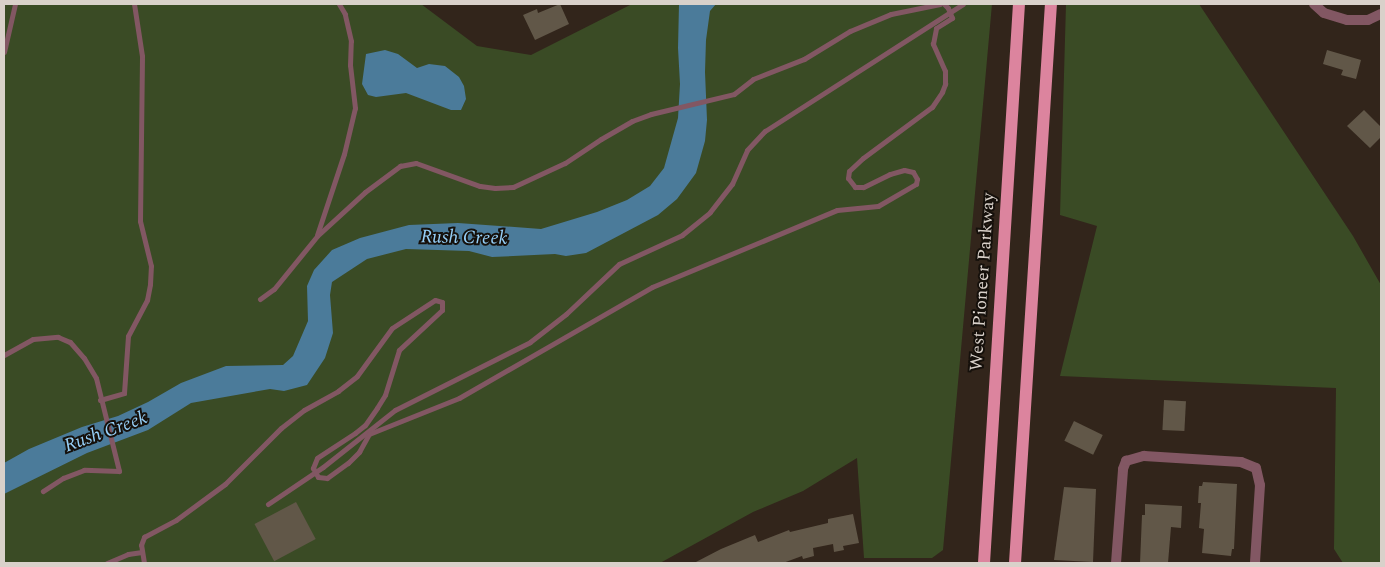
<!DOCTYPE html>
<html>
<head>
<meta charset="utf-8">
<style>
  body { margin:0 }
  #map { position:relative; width:1385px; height:567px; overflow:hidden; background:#32251b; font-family:Spectral,serif }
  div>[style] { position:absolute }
  .green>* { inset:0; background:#3a4b25 }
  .water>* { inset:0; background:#4b7b9a }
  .building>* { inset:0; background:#615748; transform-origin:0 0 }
  .service>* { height:5px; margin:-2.5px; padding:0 2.5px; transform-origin:2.5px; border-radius:2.5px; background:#825763 }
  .minor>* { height:10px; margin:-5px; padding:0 5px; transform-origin:5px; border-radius:5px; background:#825763 }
  .primary>* { height:12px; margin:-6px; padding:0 6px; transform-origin:6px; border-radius:6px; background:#dc849e }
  span { translate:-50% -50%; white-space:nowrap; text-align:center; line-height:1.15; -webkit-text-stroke:4px #15100b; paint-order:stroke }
  .street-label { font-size:18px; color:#d9d1ca }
  .water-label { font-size:19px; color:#96cff7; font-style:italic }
  .frame { position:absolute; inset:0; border:5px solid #d9d1ca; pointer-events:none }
</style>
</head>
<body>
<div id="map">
  <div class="green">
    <i style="clip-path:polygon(4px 4px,421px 4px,477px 46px,531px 55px,632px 4px,992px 4px,943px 550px,932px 558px,864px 558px,857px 458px,803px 491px,753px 512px,660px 563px,4px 563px)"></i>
    <i style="clip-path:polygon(1066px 4px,1199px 4px,1353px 236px,1381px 285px,1381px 563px,1343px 563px,1334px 549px,1336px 388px,1060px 376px,1097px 226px,1060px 215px)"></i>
  </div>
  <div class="water">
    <i style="clip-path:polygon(679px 4px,716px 4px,710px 11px,706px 40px,705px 72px,707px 120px,705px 141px,696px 173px,677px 199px,658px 215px,586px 253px,566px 256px,555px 254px,492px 257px,469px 251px,406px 249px,367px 259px,332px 282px,330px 295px,333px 333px,325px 358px,307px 385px,284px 391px,270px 389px,191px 403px,148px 430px,87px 453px,4px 494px,4px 463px,29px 449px,82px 427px,118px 416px,148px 402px,181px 383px,226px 366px,283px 365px,293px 356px,308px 321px,307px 286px,314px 270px,332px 250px,360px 238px,409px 225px,458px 223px,541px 229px,597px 212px,627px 200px,650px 186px,664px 168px,678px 118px,680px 84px,678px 48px)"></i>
    <i style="clip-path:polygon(385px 50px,398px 54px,417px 68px,429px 64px,445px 66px,459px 77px,464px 86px,466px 99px,461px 110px,451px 110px,406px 93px,376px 97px,368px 95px,362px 84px,366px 54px)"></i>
  </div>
  <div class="building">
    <i style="clip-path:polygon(560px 4px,569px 24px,535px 40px,523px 15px,537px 9px,538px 13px)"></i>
    <i style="clip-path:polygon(1327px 50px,1361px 60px,1356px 79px,1341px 75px,1343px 70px,1323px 64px)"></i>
    <i style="clip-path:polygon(1364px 110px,1381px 127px,1381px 137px,1370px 148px,1347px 126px)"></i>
    <i style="left:1164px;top:400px;width:22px;height:30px;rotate:3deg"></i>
    <i style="left:1074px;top:421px;width:32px;height:22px;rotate:26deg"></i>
    <i style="clip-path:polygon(1203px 482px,1237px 484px,1234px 549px,1232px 549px,1231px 556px,1202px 553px,1204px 529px,1199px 528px,1201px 503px,1198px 503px,1199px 486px,1202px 486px)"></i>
    <i style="clip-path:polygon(1064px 487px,1096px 489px,1093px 562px,1054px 560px)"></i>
    <i style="left:296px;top:502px;width:42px;height:47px;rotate:62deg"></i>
    <i style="clip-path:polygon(1145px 504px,1182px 506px,1181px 528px,1171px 527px,1168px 563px,1140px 563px,1142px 515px,1145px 515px)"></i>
    <i style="clip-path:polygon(853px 514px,859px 543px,843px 546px,844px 550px,834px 552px,833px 544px,813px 548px,814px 556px,803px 559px,802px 556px,783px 563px,694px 563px,721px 549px,755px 535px,758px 542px,789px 530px,790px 532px,828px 523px,828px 519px)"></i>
  </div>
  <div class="service">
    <i style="left:4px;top:52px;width:49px;rotate:-77.1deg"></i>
    <i style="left:317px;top:235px;width:85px;rotate:-71.6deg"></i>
    <i style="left:344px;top:154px;width:47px;rotate:-76.6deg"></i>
    <i style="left:355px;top:108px;width:43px;rotate:-96.6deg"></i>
    <i style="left:350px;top:65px;width:24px;rotate:-88deg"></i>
    <i style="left:351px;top:41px;width:28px;rotate:-103deg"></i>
    <i style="left:345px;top:14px;width:12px;rotate:-121deg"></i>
    <i style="left:260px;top:299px;width:17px;rotate:-36deg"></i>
    <i style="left:274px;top:289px;width:68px;rotate:-50.9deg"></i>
    <i style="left:317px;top:236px;width:65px;rotate:-42.5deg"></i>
    <i style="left:365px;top:192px;width:44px;rotate:-36.6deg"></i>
    <i style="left:400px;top:166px;width:16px;rotate:-11deg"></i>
    <i style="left:416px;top:163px;width:68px;rotate:19.8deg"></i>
    <i style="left:480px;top:186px;width:15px;rotate:8deg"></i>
    <i style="left:495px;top:188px;width:18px;rotate:-3deg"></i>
    <i style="left:513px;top:187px;width:57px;rotate:-24.8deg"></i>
    <i style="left:565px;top:163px;width:43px;rotate:-33.7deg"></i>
    <i style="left:601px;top:139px;width:36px;rotate:-30deg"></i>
    <i style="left:632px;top:121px;width:20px;rotate:-20deg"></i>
    <i style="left:651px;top:114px;width:85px;rotate:-13.5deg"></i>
    <i style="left:734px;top:94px;width:24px;rotate:-38deg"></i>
    <i style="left:753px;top:79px;width:55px;rotate:-21.4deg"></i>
    <i style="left:804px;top:59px;width:54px;rotate:-31.3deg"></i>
    <i style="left:850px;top:31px;width:44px;rotate:-22.5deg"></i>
    <i style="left:891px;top:14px;width:50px;rotate:-11.5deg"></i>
    <i style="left:4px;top:355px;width:33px;rotate:-29deg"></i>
    <i style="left:33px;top:339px;width:25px;rotate:-5deg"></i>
    <i style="left:58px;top:337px;width:13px;rotate:23deg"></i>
    <i style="left:70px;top:342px;width:21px;rotate:49deg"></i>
    <i style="left:84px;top:358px;width:23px;rotate:59deg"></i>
    <i style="left:96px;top:378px;width:96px;rotate:76.1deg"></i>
    <i style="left:119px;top:471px;width:35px;rotate:-178deg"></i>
    <i style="left:84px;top:470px;width:22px;rotate:159deg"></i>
    <i style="left:63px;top:478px;width:24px;rotate:147deg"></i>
    <i style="left:100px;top:400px;width:25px;rotate:-16deg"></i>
    <i style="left:124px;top:393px;width:57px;rotate:-86deg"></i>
    <i style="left:128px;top:336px;width:41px;rotate:-62.2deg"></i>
    <i style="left:147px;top:300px;width:16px;rotate:-79deg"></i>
    <i style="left:150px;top:284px;width:18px;rotate:-87deg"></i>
    <i style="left:151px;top:266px;width:46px;rotate:-103.7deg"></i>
    <i style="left:140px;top:221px;width:165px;rotate:-89.3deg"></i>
    <i style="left:142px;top:56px;width:53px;rotate:-98.7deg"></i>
    <i style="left:268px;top:504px;width:66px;rotate:-33.9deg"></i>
    <i style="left:323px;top:467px;width:92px;rotate:-38.4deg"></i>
    <i style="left:395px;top:410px;width:151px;rotate:-26.7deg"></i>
    <i style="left:530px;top:342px;width:46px;rotate:-37.9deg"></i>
    <i style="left:566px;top:314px;width:73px;rotate:-43.3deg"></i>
    <i style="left:619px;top:264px;width:69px;rotate:-24.7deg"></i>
    <i style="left:682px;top:235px;width:36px;rotate:-39deg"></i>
    <i style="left:710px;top:212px;width:36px;rotate:-52deg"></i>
    <i style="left:732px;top:184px;width:37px;rotate:-66deg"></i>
    <i style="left:747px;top:150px;width:26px;rotate:-47deg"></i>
    <i style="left:765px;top:131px;width:235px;rotate:-32.7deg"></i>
    <i style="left:107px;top:563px;width:23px;rotate:-23deg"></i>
    <i style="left:128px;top:554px;width:14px;rotate:-8deg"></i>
    <i style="left:144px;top:563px;width:18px;rotate:-99deg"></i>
    <i style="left:141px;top:545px;width:9px;rotate:-69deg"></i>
    <i style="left:144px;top:537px;width:36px;rotate:-28deg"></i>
    <i style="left:176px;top:520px;width:61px;rotate:-36.3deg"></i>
    <i style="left:225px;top:484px;width:79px;rotate:-45deg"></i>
    <i style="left:281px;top:428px;width:29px;rotate:-38deg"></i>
    <i style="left:304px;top:410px;width:39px;rotate:-29deg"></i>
    <i style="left:338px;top:391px;width:24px;rotate:-38deg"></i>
    <i style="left:357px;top:376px;width:59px;rotate:-53.9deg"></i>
    <i style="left:392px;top:328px;width:51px;rotate:-33.1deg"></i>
    <i style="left:435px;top:300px;width:7px;rotate:16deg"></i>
    <i style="left:442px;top:302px;width:8px;rotate:90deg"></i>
    <i style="left:442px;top:310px;width:59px;rotate:137.1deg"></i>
    <i style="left:399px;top:350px;width:47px;rotate:107.3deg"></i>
    <i style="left:385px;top:395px;width:15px;rotate:122deg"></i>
    <i style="left:377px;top:408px;width:21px;rotate:125deg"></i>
    <i style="left:365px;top:425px;width:13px;rotate:141deg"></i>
    <i style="left:355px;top:433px;width:45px;rotate:146.7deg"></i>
    <i style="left:317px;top:458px;width:11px;rotate:112deg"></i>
    <i style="left:313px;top:468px;width:10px;rotate:61deg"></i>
    <i style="left:318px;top:477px;width:9px;rotate:6deg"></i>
    <i style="left:327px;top:478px;width:26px;rotate:-36deg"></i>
    <i style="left:348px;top:463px;width:16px;rotate:-45deg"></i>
    <i style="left:359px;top:452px;width:21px;rotate:-61deg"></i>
    <i style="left:369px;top:434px;width:97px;rotate:-21.8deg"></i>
    <i style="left:459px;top:398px;width:223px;rotate:-29.9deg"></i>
    <i style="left:652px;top:287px;width:200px;rotate:-22.6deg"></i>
    <i style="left:837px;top:210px;width:41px;rotate:-5.6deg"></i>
    <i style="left:878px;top:206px;width:44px;rotate:-30.1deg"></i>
    <i style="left:916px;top:184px;width:5px;rotate:-79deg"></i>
    <i style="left:917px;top:179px;width:8px;rotate:-120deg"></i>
    <i style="left:913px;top:172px;width:9px;rotate:-167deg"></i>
    <i style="left:904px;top:170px;width:15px;rotate:164deg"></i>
    <i style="left:890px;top:174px;width:30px;rotate:154deg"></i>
    <i style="left:863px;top:187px;width:8px;rotate:180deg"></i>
    <i style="left:855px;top:187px;width:11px;rotate:-128deg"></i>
    <i style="left:848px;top:178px;width:7px;rotate:-82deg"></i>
    <i style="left:849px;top:171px;width:19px;rotate:-43deg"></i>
    <i style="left:863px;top:158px;width:86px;rotate:-36.5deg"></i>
    <i style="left:932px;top:107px;width:18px;rotate:-56deg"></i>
    <i style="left:942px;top:92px;width:9px;rotate:-69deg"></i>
    <i style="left:945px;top:84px;width:13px;rotate:-90deg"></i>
    <i style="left:945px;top:71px;width:30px;rotate:-114deg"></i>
    <i style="left:933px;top:44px;width:16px;rotate:-79deg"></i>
    <i style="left:936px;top:28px;width:19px;rotate:-32deg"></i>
    <i style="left:952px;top:18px;width:11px;rotate:-112deg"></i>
    <i style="left:948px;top:8px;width:6px;rotate:-135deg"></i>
  </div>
  <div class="minor">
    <i style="left:1314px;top:4px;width:13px;rotate:42deg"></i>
    <i style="left:1324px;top:13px;width:24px;rotate:17deg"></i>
    <i style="left:1347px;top:20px;width:21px"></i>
    <i style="left:1368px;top:20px;width:14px;rotate:-25deg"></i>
    <i style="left:1116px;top:563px;width:94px;rotate:-85.7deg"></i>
    <i style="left:1123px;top:469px;width:9px;rotate:-69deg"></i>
    <i style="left:1126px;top:461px;width:19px;rotate:-16deg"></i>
    <i style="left:1144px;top:456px;width:97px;rotate:3.5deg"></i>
    <i style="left:1241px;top:462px;width:16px;rotate:22deg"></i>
    <i style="left:1256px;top:468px;width:17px;rotate:77deg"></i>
    <i style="left:1260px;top:485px;width:78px;rotate:93.7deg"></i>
  </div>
  <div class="primary">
    <i style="left:984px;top:563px;width:560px;rotate:-86.42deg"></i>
    <i style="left:1015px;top:563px;width:560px;rotate:-86.32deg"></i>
  </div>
  <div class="street-label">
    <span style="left:983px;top:282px;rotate:-86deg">West Pioneer Parkway</span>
  </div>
  <div class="water-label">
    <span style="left:464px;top:238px;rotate:1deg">Rush Creek</span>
    <span style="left:106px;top:432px;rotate:-20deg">Rush Creek</span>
  </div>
  <div class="frame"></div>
</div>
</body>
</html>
